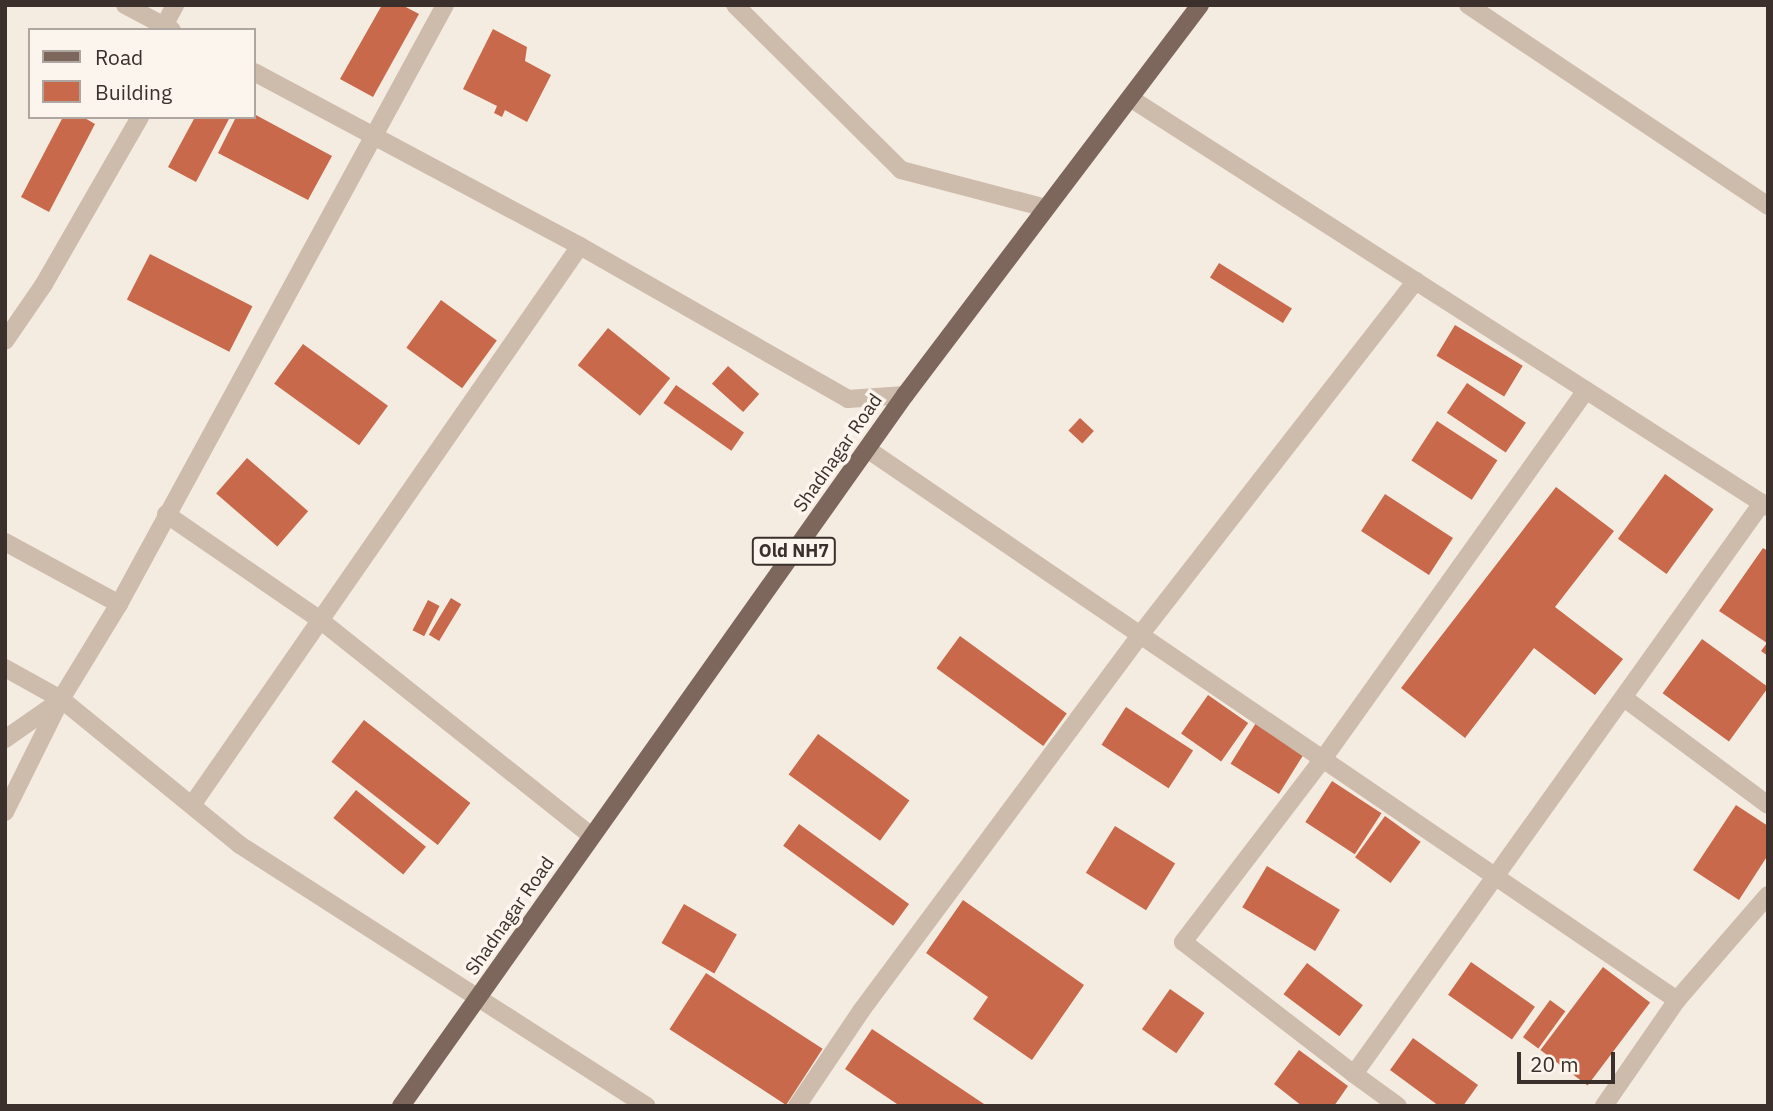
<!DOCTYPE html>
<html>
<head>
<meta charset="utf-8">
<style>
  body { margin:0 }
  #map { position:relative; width:1773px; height:1111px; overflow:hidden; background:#f4ebe1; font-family:"IBM Plex Sans",sans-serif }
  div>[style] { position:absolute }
  .building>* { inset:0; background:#c8694b; transform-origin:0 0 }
  .street>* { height:18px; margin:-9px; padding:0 9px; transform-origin:9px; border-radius:9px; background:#cdbbac }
  .primary>* { height:18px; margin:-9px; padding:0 9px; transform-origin:9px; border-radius:9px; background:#7d675c }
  span { translate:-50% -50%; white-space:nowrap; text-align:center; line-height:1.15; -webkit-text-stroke:7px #fbf5ee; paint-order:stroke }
  .shield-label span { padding:2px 5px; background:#fbf5ee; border:2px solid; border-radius:5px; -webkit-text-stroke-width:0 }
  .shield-label { font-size:18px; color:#3b302b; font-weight:700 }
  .street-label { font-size:19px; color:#3b302b }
  .frame { position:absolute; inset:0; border:7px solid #3b302b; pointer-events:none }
  .legend { position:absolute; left:28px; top:28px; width:228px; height:91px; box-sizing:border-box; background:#fbf5ee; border:2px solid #aea6a0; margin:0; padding:9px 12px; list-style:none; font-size:21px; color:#3b302b }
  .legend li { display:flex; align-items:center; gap:14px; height:35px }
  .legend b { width:35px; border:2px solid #aea6a0 }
  .scale { position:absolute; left:1517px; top:1052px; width:98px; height:32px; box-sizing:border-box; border:4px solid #3b302b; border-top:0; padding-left:9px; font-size:21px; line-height:24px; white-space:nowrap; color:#3b302b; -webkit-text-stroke:5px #fbf5ee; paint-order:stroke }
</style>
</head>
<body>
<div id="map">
  <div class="building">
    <i style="clip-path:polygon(382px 5px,402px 5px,419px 14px,373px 97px,340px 79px)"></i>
    <i style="clip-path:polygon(493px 29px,527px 47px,525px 61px,551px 75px,527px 122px,505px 110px,502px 117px,494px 113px,497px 106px,463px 89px)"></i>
    <i style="clip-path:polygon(254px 114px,332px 156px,308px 200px,218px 153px,236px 117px,254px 117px)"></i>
    <i style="clip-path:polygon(63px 117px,83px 117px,95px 124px,49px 212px,21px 197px)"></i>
    <i style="clip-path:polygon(195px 117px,230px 117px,196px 182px,168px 167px)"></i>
    <i style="left:150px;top:254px;width:115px;height:51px;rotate:27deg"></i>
    <i style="left:1219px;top:263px;width:86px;height:17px;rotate:32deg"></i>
    <i style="left:441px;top:300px;width:69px;height:59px;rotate:36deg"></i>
    <i style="left:1455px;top:325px;width:79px;height:36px;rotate:31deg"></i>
    <i style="left:608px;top:328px;width:80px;height:48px;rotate:39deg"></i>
    <i style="left:303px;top:344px;width:105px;height:49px;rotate:36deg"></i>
    <i style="left:728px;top:366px;width:42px;height:24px;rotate:42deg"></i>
    <i style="left:1467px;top:383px;width:71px;height:36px;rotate:34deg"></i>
    <i style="left:676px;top:385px;width:83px;height:22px;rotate:35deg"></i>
    <i style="left:1080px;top:418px;width:19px;height:17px;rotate:43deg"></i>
    <i style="left:1437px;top:421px;width:72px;height:47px;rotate:33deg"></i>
    <i style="left:247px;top:458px;width:81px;height:47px;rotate:41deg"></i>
    <i style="left:1665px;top:474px;width:60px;height:80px;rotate:36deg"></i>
    <i style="clip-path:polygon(1556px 487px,1614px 531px,1555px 607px,1623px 659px,1595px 695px,1534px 648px,1465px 738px,1401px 688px)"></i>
    <i style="left:1385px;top:494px;width:81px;height:44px;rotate:33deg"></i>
    <i style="clip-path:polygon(1763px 548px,1768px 551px,1768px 656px,1761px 651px,1767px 643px,1719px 611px)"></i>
    <i style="left:451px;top:598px;width:12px;height:43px;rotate:31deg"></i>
    <i style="left:428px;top:600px;width:13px;height:34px;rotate:27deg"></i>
    <i style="left:960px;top:636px;width:132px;height:40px;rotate:36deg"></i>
    <i style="left:1702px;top:639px;width:82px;height:67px;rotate:36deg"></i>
    <i style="left:1208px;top:695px;width:49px;height:47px;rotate:35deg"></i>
    <i style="left:1126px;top:707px;width:80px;height:45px;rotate:33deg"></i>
    <i style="left:364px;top:720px;width:135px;height:53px;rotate:38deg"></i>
    <i style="left:1256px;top:723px;width:57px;height:48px;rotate:32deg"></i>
    <i style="left:818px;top:734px;width:113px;height:50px;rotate:36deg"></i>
    <i style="left:1332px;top:781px;width:59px;height:49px;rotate:33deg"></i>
    <i style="left:356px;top:790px;width:90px;height:36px;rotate:39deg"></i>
    <i style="clip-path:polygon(1736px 805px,1768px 826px,1768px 855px,1739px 900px,1693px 870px)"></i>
    <i style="left:1385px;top:816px;width:44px;height:51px;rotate:36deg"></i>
    <i style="left:799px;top:824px;width:136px;height:27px;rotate:36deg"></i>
    <i style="left:1115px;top:826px;width:71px;height:55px;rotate:32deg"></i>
    <i style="left:1267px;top:866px;width:85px;height:48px;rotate:31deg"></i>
    <i style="clip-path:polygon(963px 900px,1084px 985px,1032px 1060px,973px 1019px,988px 997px,926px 953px)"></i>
    <i style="left:684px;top:904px;width:61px;height:45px;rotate:30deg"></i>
    <i style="left:1471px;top:962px;width:78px;height:40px;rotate:35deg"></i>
    <i style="left:1307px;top:963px;width:70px;height:39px;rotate:37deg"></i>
    <i style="left:1603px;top:967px;width:59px;height:104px;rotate:37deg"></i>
    <i style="left:706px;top:973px;width:139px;height:67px;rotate:33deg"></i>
    <i style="left:1170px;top:989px;width:42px;height:49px;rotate:35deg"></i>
    <i style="left:1550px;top:1000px;width:19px;height:46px;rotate:36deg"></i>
    <i style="clip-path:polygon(872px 1029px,987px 1106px,900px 1106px,845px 1069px)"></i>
    <i style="clip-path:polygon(1413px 1038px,1478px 1085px,1463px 1106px,1439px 1106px,1390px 1070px)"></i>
    <i style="clip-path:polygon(1299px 1050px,1348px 1086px,1334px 1106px,1302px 1106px,1274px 1084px)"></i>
  </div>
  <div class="street">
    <i style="left:125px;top:5px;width:53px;rotate:28deg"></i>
    <i style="left:735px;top:5px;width:234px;rotate:44.8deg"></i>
    <i style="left:901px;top:170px;width:150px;rotate:14.7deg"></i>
    <i style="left:1468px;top:5px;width:361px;rotate:33.8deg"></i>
    <i style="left:164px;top:26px;width:24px;rotate:-62deg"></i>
    <i style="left:254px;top:72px;width:370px;rotate:28.1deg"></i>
    <i style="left:580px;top:246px;width:309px;rotate:29.7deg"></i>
    <i style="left:848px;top:399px;width:57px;rotate:-4deg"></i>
    <i style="left:1130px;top:98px;width:758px;rotate:32.66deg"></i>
    <i style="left:5px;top:341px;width:69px;rotate:-55.6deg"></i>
    <i style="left:44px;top:284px;width:193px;rotate:-60.1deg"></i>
    <i style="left:867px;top:449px;width:980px;rotate:34.23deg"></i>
    <i style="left:1677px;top:1000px;width:129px;rotate:124.6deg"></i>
    <i style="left:166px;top:514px;width:187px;rotate:34.5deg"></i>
    <i style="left:320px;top:620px;width:347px;rotate:38.5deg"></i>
    <i style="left:5px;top:542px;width:130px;rotate:28.5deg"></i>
    <i style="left:5px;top:668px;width:64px;rotate:29deg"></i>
    <i style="left:61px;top:699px;width:231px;rotate:39.2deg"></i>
    <i style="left:240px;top:845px;width:483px;rotate:32.7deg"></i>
    <i style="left:1624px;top:698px;width:179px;rotate:36.6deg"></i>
    <i style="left:5px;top:739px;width:65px;rotate:-34.9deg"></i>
    <i style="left:192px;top:805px;width:680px;rotate:-55.24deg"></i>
    <i style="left:5px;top:812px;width:126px;rotate:-63.6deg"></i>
    <i style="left:61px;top:699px;width:111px;rotate:-58.6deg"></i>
    <i style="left:119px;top:604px;width:682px;rotate:-61.44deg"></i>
    <i style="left:1677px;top:1000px;width:139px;rotate:-49.1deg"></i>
    <i style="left:1354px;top:1074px;width:216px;rotate:-142.3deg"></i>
    <i style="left:1183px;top:942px;width:230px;rotate:-52.6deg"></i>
    <i style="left:1323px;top:759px;width:453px;rotate:-54.5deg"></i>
    <i style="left:797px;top:1106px;width:115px;rotate:-56deg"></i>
    <i style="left:861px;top:1011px;width:468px;rotate:-53.4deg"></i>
    <i style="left:1140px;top:635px;width:449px;rotate:-52.1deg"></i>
    <i style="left:1398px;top:1106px;width:54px;rotate:-144deg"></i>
    <i style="left:1354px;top:1074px;width:702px;rotate:-54.45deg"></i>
  </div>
  <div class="primary">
    <i style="left:401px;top:1106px;width:872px;rotate:-54.67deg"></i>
    <i style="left:905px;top:395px;width:489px;rotate:-52.9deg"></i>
  </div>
  <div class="shield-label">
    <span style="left:794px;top:551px">Old NH7</span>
  </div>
  <div class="street-label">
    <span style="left:838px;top:453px;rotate:-55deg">Shadnagar Road</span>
    <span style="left:510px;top:916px;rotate:-55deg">Shadnagar Road</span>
  </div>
  <div class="frame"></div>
  <ul class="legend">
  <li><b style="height:9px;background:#7d675c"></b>Road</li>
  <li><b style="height:19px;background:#c8694b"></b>Building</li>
  </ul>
  <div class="scale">20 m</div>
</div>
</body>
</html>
